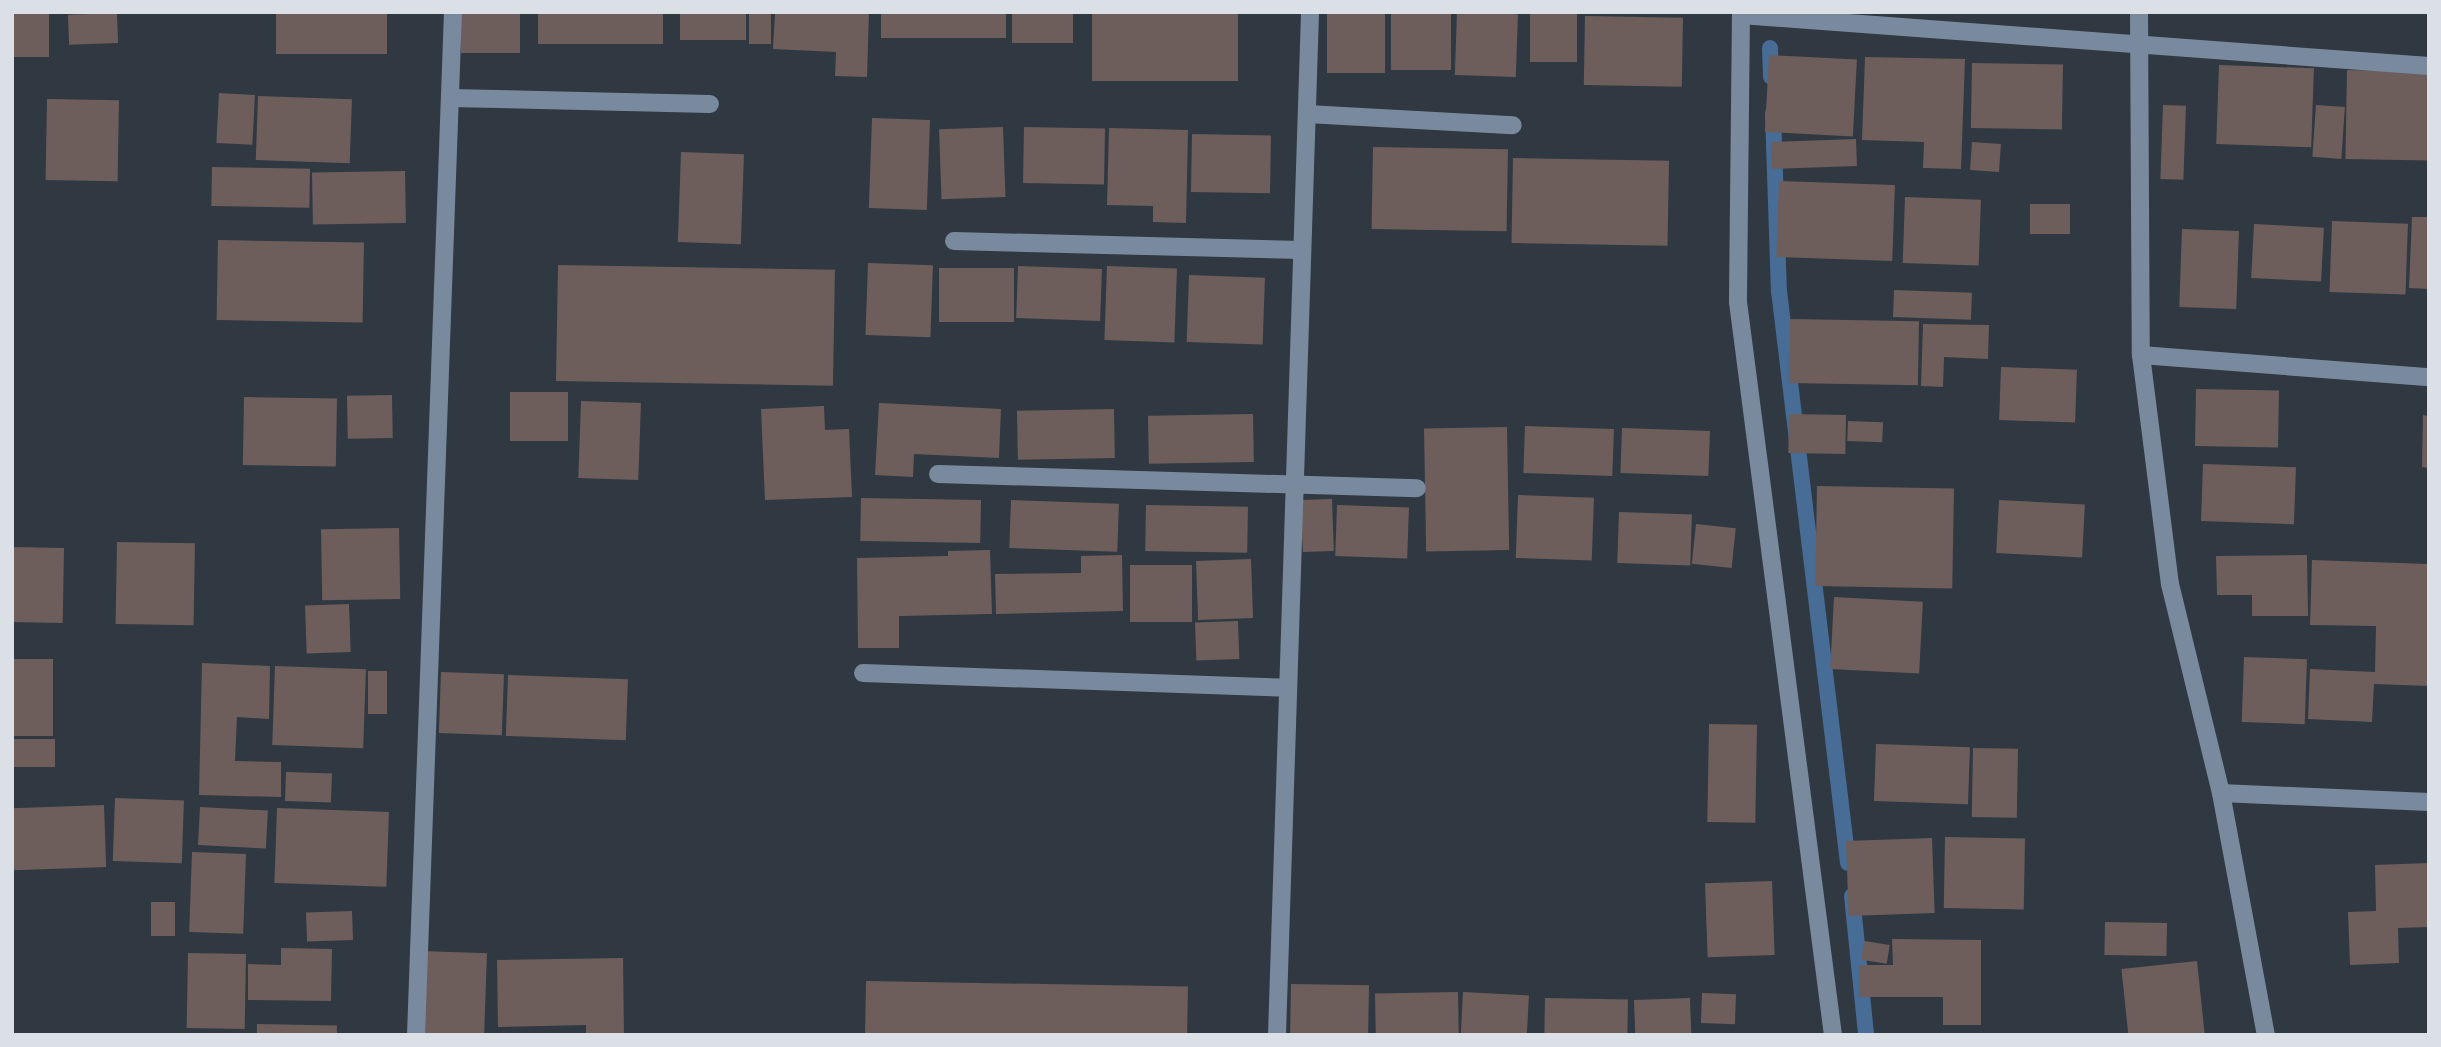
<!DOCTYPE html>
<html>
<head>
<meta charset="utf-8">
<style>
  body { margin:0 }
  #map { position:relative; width:2441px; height:1047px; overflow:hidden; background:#303842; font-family:"Titillium Web",sans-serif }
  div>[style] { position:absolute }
  .stream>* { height:16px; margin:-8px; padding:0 8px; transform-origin:8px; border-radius:8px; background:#476c96 }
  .building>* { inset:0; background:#6d5e5c; transform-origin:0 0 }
  .minor>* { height:18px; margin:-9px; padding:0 9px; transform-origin:9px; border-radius:9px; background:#798a9e }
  span { translate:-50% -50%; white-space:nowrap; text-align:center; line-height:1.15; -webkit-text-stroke:5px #1b1f23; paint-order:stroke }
  .frame { position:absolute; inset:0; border:14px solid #dbe0e6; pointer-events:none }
</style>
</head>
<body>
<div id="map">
  <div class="stream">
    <i style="left:1770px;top:48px;width:29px;rotate:88deg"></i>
    <i style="left:1773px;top:113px;width:178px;rotate:88.1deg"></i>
    <i style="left:1779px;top:291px;width:576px;rotate:83.12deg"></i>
    <i style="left:1852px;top:896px;width:140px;rotate:84.2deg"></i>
  </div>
  <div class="building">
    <i style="left:12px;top:12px;width:37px;height:45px"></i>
    <i style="left:276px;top:12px;width:111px;height:42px"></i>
    <i style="left:461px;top:12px;width:59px;height:41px"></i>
    <i style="left:538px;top:12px;width:125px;height:32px"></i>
    <i style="left:680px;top:12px;width:66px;height:28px"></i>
    <i style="left:749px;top:12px;width:22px;height:32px"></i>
    <i style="clip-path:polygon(775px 12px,869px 12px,867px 77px,835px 76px,836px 52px,773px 49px)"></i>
    <i style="left:881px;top:12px;width:125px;height:26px"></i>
    <i style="left:1012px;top:12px;width:61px;height:31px"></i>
    <i style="left:1092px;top:12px;width:146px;height:69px"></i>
    <i style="left:1327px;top:12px;width:58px;height:61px"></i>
    <i style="left:1391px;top:12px;width:60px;height:58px"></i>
    <i style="left:1457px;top:12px;width:61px;height:63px;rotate:2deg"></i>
    <i style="left:1530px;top:12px;width:47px;height:50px"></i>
    <i style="left:117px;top:13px;width:30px;height:49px;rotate:88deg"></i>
    <i style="left:1585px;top:16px;width:98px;height:69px;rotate:1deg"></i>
    <i style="left:1769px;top:55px;width:88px;height:77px;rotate:3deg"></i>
    <i style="clip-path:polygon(1865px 57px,1965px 59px,1961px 169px,1923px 168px,1924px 142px,1862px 140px)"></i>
    <i style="left:1972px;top:63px;width:91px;height:65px;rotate:1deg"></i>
    <i style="left:2219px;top:65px;width:95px;height:79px;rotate:2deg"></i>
    <i style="left:2347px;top:70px;width:82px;height:89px;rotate:1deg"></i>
    <i style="left:219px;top:93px;width:36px;height:50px;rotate:3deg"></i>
    <i style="left:258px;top:96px;width:94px;height:64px;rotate:2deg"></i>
    <i style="left:47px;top:99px;width:72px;height:81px;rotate:1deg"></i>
    <i style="left:2163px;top:105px;width:23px;height:74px;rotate:2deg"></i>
    <i style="left:2316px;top:105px;width:29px;height:52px;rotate:4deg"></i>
    <i style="left:872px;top:118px;width:58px;height:90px;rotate:2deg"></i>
    <i style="left:1003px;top:127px;width:70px;height:64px;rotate:88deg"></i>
    <i style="left:1024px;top:127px;width:81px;height:56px;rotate:1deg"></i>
    <i style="clip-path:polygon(1109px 128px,1188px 130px,1186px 223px,1153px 222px,1153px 206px,1107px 205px)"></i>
    <i style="left:1192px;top:134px;width:79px;height:58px;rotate:1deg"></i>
    <i style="left:1856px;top:139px;width:27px;height:85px;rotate:88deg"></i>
    <i style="left:1972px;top:142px;width:29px;height:28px;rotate:4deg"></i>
    <i style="left:1373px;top:147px;width:135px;height:82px;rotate:1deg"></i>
    <i style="left:681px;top:152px;width:63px;height:90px;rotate:2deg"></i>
    <i style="left:1513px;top:158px;width:156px;height:85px;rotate:1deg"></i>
    <i style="left:212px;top:167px;width:98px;height:39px;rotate:1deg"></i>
    <i style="left:405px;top:171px;width:52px;height:93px;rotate:89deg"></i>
    <i style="left:1779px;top:181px;width:116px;height:76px;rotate:2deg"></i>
    <i style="left:1905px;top:197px;width:76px;height:66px;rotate:2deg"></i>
    <i style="left:2030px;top:204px;width:40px;height:30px"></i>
    <i style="clip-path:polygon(2412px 217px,2429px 217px,2429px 289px,2409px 288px)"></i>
    <i style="left:2332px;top:221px;width:76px;height:71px;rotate:2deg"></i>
    <i style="left:2254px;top:224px;width:70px;height:54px;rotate:3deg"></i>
    <i style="left:2182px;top:229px;width:57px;height:78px;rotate:2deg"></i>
    <i style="left:218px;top:240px;width:146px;height:80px;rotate:1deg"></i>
    <i style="left:868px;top:263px;width:65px;height:72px;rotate:2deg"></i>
    <i style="left:558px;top:265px;width:277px;height:116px;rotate:1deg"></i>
    <i style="left:1018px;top:266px;width:84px;height:52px;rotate:2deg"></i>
    <i style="left:1107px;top:266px;width:70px;height:74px;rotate:2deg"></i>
    <i style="left:939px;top:268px;width:75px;height:54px"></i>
    <i style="left:1189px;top:275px;width:76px;height:67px;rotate:2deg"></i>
    <i style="left:1894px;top:290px;width:78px;height:27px;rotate:2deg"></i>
    <i style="left:1790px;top:319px;width:129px;height:64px;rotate:1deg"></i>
    <i style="clip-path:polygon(1923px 324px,1989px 325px,1988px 359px,1944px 357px,1943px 387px,1921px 386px)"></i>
    <i style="left:2001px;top:367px;width:76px;height:53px;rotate:2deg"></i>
    <i style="left:2196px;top:389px;width:83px;height:57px;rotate:1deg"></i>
    <i style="left:510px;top:392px;width:58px;height:49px"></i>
    <i style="left:392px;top:395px;width:43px;height:45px;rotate:89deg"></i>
    <i style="left:244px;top:397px;width:93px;height:68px;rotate:1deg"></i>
    <i style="left:581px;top:401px;width:60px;height:77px;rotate:2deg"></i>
    <i style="clip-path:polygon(879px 403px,1001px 409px,999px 458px,914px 454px,913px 477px,875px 475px)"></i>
    <i style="clip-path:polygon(824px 406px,825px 430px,849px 429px,852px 497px,765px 500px,761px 409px)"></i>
    <i style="left:1114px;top:409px;width:49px;height:97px;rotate:89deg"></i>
    <i style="left:1253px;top:414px;width:48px;height:105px;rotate:89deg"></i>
    <i style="left:1789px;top:414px;width:57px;height:39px;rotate:1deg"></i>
    <i style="clip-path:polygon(2423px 415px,2429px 416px,2429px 468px,2422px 467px)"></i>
    <i style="left:1848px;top:421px;width:35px;height:20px;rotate:2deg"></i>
    <i style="left:1525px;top:426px;width:89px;height:47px;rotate:2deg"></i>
    <i style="left:1507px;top:427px;width:123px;height:83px;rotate:89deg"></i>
    <i style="left:1622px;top:428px;width:88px;height:45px;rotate:2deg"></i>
    <i style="left:2203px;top:464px;width:93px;height:57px;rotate:2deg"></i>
    <i style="left:1817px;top:486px;width:137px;height:100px;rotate:1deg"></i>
    <i style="left:1518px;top:495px;width:76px;height:63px;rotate:2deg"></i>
    <i style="left:861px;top:498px;width:120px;height:43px;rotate:1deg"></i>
    <i style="left:1332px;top:499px;width:52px;height:31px;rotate:88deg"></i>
    <i style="left:1011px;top:500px;width:108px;height:48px;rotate:2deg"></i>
    <i style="left:1999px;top:500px;width:86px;height:53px;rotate:3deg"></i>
    <i style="left:1146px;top:505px;width:102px;height:46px;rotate:1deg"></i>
    <i style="left:1337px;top:505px;width:72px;height:51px;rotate:2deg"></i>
    <i style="left:1619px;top:512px;width:73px;height:51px;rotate:2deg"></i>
    <i style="left:1696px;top:524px;width:40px;height:40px;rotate:6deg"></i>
    <i style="left:399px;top:528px;width:71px;height:78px;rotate:89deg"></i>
    <i style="left:117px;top:542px;width:78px;height:82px;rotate:1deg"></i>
    <i style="left:12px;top:547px;width:52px;height:75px;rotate:1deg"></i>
    <i style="clip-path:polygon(990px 550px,992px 614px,899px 616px,899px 648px,858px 648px,857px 558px,948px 556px,948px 551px)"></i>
    <i style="clip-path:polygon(1122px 555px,1123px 611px,996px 614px,995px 574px,1081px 573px,1081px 556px)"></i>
    <i style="clip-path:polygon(2307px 555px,2308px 616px,2252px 616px,2252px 595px,2217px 595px,2216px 556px)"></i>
    <i style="left:1251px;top:559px;width:59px;height:55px;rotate:88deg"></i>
    <i style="clip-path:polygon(2312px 560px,2429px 564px,2429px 686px,2374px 684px,2372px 722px,2308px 719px,2310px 669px,2375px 672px,2376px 626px,2310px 625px)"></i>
    <i style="left:1192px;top:565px;width:57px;height:62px;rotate:90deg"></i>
    <i style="left:1834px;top:597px;width:89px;height:72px;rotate:3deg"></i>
    <i style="left:349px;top:604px;width:48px;height:44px;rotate:88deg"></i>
    <i style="left:1238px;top:621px;width:38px;height:43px;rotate:88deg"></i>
    <i style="left:2244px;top:657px;width:63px;height:65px;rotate:2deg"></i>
    <i style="left:12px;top:659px;width:41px;height:77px"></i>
    <i style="clip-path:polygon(202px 663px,270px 666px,269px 719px,237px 717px,235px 761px,281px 762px,281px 797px,199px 795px)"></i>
    <i style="left:275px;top:666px;width:91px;height:79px;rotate:2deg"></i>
    <i style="left:368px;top:671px;width:19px;height:43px"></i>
    <i style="left:441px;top:672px;width:63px;height:61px;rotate:2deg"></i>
    <i style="left:508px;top:675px;width:120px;height:61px;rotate:2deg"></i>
    <i style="left:1709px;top:724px;width:48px;height:98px;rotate:1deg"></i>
    <i style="left:55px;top:739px;width:28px;height:43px;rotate:90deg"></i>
    <i style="left:1876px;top:744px;width:94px;height:57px;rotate:2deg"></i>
    <i style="left:1973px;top:748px;width:45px;height:69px;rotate:1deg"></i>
    <i style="left:286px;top:772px;width:46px;height:29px;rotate:2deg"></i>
    <i style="left:115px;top:798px;width:69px;height:63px;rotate:2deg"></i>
    <i style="left:104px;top:805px;width:62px;height:92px;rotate:88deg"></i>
    <i style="left:200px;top:807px;width:68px;height:38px;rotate:3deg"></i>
    <i style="left:277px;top:808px;width:112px;height:75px;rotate:2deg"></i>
    <i style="left:1945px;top:837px;width:80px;height:71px;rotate:1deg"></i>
    <i style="left:1932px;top:838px;width:75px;height:86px;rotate:88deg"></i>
    <i style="left:192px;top:852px;width:54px;height:80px;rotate:2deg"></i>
    <i style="clip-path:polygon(2429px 863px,2429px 927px,2398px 928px,2399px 963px,2350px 965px,2348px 912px,2376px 911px,2375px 865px)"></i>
    <i style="left:1772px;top:881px;width:74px;height:67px;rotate:88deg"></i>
    <i style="left:151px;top:902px;width:24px;height:34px"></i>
    <i style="left:352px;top:911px;width:29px;height:46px;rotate:88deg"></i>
    <i style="left:2105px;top:922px;width:62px;height:33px;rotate:1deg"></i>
    <i style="clip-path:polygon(1892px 939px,1981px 940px,1981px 1025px,1943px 1025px,1943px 997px,1859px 997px,1859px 965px,1893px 965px)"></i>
    <i style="left:1864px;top:941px;width:26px;height:19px;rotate:9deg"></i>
    <i style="clip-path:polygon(281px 948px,332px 949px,331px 1001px,248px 1000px,248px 964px,281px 965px)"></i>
    <i style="left:422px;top:951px;width:65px;height:84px;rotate:2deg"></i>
    <i style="left:188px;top:953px;width:58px;height:75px;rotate:1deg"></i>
    <i style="clip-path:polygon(623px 958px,624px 1035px,586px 1035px,586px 1025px,498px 1027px,497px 960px)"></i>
    <i style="left:2197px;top:961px;width:74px;height:76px;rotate:84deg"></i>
    <i style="left:866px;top:981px;width:322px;height:54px;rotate:1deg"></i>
    <i style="left:1291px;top:984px;width:78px;height:51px;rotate:1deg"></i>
    <i style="left:1458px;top:992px;width:43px;height:83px;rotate:89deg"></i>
    <i style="left:1463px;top:992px;width:66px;height:43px;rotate:3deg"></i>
    <i style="left:1702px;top:993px;width:34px;height:30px;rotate:2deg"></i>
    <i style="left:1545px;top:998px;width:83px;height:37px;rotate:1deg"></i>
    <i style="left:1690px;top:998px;width:37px;height:56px;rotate:88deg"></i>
    <i style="left:257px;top:1024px;width:80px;height:11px;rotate:1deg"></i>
  </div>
  <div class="minor">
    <i style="left:1741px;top:12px;width:290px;rotate:90.6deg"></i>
    <i style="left:1738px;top:302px;width:739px;rotate:82.62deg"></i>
    <i style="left:2139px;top:12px;width:343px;rotate:89.7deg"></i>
    <i style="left:2141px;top:355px;width:231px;rotate:82.8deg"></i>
    <i style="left:2170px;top:584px;width:215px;rotate:76.3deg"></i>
    <i style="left:2221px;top:793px;width:246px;rotate:79.5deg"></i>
    <i style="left:1741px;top:15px;width:690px;rotate:4.24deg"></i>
    <i style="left:450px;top:98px;width:260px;rotate:1.3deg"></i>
    <i style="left:1307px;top:114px;width:206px;rotate:3.1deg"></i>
    <i style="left:954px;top:241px;width:348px;rotate:1.5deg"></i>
    <i style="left:2141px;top:355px;width:289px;rotate:4.4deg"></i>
    <i style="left:938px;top:474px;width:479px;rotate:1.7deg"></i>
    <i style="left:863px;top:673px;width:425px;rotate:2deg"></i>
    <i style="left:2221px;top:793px;width:208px;rotate:2.5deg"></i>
    <i style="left:416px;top:1035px;width:1024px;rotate:-87.93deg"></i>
    <i style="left:1277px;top:1035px;width:1024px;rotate:-88.15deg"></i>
  </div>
  <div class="frame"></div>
</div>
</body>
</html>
